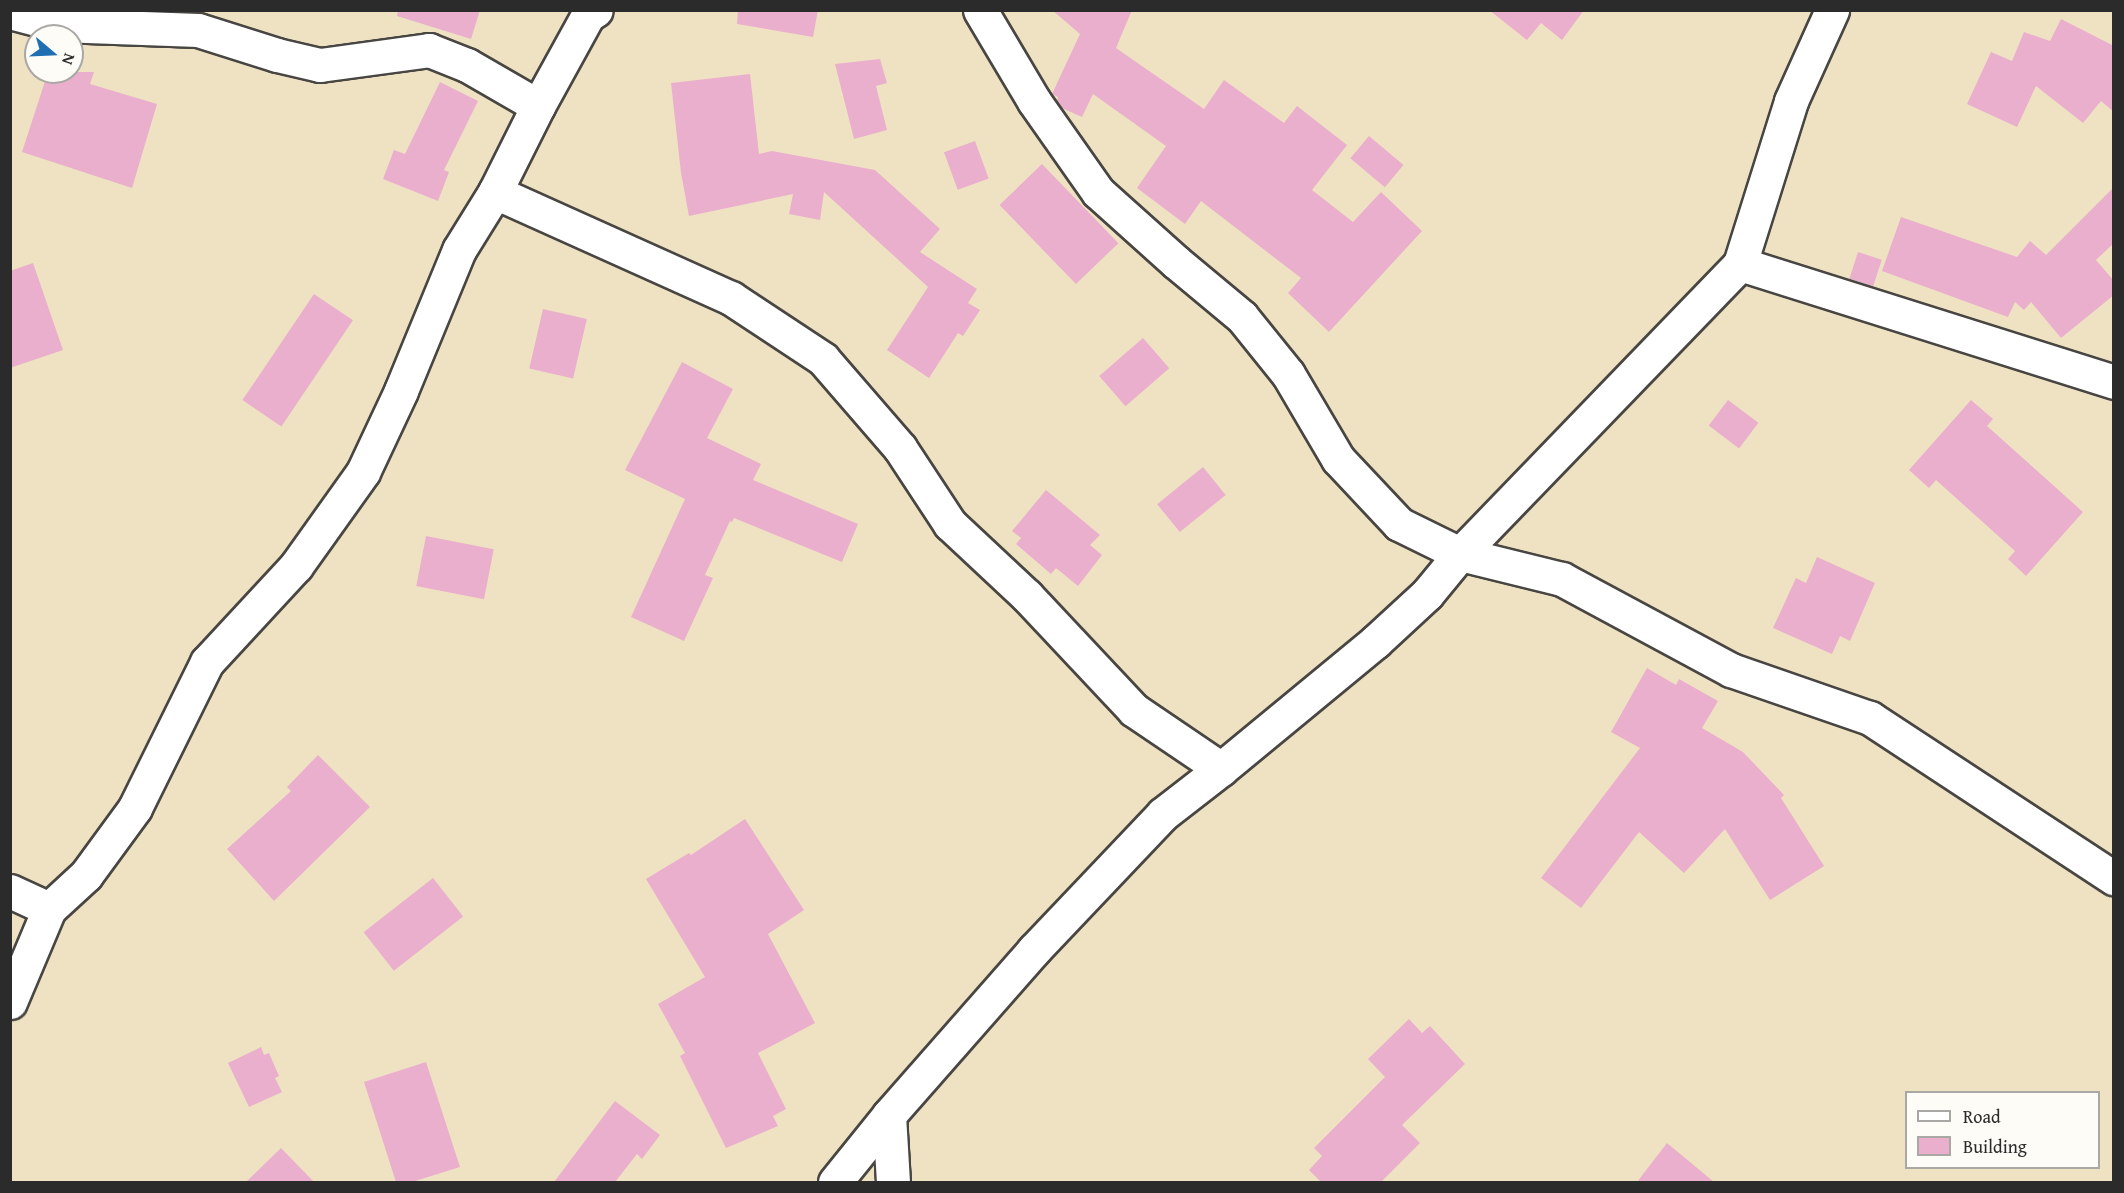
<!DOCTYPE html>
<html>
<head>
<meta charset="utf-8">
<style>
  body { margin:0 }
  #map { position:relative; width:2124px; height:1193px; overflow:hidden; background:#efe2c3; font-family:"Gentium Book Plus",serif }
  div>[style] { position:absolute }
  .building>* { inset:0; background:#eaafcc; transform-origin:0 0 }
  .roads { filter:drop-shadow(2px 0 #484642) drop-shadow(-2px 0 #484642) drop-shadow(0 2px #484642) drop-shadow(0 -2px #484642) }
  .minor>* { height:33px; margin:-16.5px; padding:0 16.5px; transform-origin:16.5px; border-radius:16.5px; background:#fff }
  span { translate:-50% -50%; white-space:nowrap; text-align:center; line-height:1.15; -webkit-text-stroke:6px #fdfcf7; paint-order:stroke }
  .frame { position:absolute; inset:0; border:12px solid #2b2b2b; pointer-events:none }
  .legend { position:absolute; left:1905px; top:1091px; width:195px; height:78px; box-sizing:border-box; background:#fdfcf7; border:2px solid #a9a8a5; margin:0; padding:8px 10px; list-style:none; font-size:18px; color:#2b2b2b }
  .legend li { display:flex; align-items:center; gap:12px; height:30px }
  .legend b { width:30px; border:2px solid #a9a8a5 }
  .north { position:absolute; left:24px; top:24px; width:60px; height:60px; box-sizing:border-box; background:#fdfcf7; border:2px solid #a9a8a5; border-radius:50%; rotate:109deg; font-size:16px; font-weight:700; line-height:24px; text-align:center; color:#2b2b2b }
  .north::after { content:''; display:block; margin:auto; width:21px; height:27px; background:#1f6fb2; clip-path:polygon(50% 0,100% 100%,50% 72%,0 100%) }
</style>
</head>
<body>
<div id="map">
  <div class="building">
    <i style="clip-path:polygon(398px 10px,480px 10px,471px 39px,397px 16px)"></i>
    <i style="clip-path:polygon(738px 10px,818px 10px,813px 37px,737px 24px)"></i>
    <i style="clip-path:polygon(1052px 10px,1132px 10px,1116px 48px,1204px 109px,1224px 80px,1284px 123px,1297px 106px,1347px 145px,1312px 190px,1353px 222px,1381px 192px,1422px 231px,1329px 332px,1288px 293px,1301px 278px,1201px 201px,1185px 224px,1137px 188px,1166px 146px,1093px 94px,1082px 117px,1062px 108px,1057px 101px,1058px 97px,1052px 94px,1080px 34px)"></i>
    <i style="clip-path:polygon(1489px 10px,1584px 10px,1562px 40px,1541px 23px,1527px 40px)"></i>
    <i style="clip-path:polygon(2061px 19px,2114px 46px,2114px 112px,2101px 101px,2083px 123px,2036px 86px,2017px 127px,1967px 104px,1991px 52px,2012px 61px,2024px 32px,2050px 41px)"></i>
    <i style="clip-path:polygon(880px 59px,887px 83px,876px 86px,887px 130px,854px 139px,835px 64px)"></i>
    <i style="clip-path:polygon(48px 72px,94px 72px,90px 84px,157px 104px,132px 188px,22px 152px)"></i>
    <i style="clip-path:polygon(750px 74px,759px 154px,772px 151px,875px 170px,940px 229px,920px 252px,977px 289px,968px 303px,980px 310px,963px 336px,958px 333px,929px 378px,887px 350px,928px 287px,824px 192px,820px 220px,789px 214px,793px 194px,689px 216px,681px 173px,671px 83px)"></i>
    <i style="clip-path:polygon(440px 82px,478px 101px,444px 170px,449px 172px,438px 201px,383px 179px,394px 150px,405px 154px)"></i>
    <i style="left:1369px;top:136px;width:45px;height:29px;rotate:40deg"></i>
    <i style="left:975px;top:141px;width:40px;height:33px;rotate:70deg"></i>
    <i style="left:1042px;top:164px;width:110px;height:59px;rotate:46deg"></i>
    <i style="clip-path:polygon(2114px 187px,2114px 243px,2096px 260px,2114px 281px,2114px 295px,2061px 338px,2031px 302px,2024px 310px,2015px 302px,2008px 317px,1882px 271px,1901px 217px,2017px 257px,2030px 241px,2046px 255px)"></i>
    <i style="left:1858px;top:252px;width:25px;height:28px;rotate:18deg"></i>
    <i style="clip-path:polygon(33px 263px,63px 350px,10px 368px,10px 271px)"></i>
    <i style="left:314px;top:294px;width:47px;height:128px;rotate:34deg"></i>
    <i style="left:543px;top:309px;width:45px;height:61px;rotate:13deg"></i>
    <i style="left:1143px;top:338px;width:40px;height:58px;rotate:49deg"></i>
    <i style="clip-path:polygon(682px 362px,733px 389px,707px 438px,761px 464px,753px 480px,858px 524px,842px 562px,734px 518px,732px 522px,730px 521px,705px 575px,713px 578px,684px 641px,631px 617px,685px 499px,625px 470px)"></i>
    <i style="left:1728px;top:400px;width:38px;height:32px;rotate:37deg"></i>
    <i style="clip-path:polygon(1971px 400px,1993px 419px,1987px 426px,2083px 512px,2026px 576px,2008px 559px,2015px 551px,1936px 480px,1929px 488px,1909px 470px)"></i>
    <i style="left:1203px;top:467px;width:36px;height:59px;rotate:51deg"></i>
    <i style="clip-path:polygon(1046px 490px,1100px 535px,1090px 545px,1102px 555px,1078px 586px,1056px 568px,1051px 574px,1016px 544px,1021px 538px,1012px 531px)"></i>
    <i style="left:426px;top:536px;width:69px;height:51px;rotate:11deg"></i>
    <i style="clip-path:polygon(1817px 557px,1875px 583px,1850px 641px,1840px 636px,1832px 654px,1773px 628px,1796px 578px,1806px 583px)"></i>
    <i style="clip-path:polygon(1647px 668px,1676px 685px,1679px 679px,1718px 701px,1702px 728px,1743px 752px,1784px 795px,1781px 798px,1824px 866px,1770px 900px,1725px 829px,1684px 873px,1639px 832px,1581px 908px,1541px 878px,1640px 748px,1611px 732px)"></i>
    <i style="clip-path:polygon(318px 755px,370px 807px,274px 901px,227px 849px,291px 791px,287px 787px)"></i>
    <i style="clip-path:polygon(745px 819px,804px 910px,768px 934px,815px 1023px,758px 1053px,786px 1109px,773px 1116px,778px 1126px,726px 1148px,680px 1056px,685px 1053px,658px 1004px,705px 977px,646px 879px,689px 853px,691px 855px)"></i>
    <i style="left:433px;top:878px;width:49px;height:88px;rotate:52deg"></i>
    <i style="clip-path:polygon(1409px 1019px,1422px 1033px,1430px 1026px,1465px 1064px,1402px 1125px,1420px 1143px,1381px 1182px,1321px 1182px,1309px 1170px,1322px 1156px,1314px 1148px,1385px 1077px,1368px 1059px)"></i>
    <i style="clip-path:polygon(261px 1047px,264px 1055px,269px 1053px,279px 1076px,275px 1078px,282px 1092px,249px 1107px,228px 1063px)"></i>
    <i style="clip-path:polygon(426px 1062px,460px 1167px,412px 1182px,396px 1182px,364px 1082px)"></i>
    <i style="clip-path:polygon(615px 1101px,660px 1135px,642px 1159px,637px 1154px,615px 1182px,554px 1182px)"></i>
    <i style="clip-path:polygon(1667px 1143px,1714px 1182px,1637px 1182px)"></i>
    <i style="clip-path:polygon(281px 1148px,314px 1182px,246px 1182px)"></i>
  </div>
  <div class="roads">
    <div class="minor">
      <i style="left:980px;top:10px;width:106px;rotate:59.3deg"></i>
      <i style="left:1034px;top:101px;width:111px;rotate:54.9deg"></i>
      <i style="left:1098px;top:192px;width:105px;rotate:41.9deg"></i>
      <i style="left:1176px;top:262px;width:86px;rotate:39.8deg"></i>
      <i style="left:1242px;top:317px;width:73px;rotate:51.1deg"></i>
      <i style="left:1288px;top:374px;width:99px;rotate:59.5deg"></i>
      <i style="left:1338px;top:459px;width:89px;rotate:46.8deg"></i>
      <i style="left:1399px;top:524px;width:68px;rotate:26.2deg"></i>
      <i style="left:1460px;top:554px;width:105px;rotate:13.8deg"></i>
      <i style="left:1562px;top:579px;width:192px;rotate:28.3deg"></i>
      <i style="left:1731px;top:670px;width:147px;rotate:19.1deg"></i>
      <i style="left:1870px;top:718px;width:292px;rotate:33.3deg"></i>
      <i style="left:10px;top:12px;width:51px;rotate:14.9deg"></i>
      <i style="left:59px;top:25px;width:139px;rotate:2.1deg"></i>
      <i style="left:198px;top:30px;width:83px;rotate:17.6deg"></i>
      <i style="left:277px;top:55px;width:44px;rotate:13.1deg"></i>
      <i style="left:320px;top:65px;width:110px;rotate:-7.8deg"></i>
      <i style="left:429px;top:50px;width:41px;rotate:21.5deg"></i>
      <i style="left:467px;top:65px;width:82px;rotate:30deg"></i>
      <i style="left:538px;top:106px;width:96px;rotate:116.6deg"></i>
      <i style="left:495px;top:192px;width:68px;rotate:121.8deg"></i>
      <i style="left:459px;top:250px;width:152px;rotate:112.4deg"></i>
      <i style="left:401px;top:391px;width:89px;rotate:115.1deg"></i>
      <i style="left:363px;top:472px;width:115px;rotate:125.5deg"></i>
      <i style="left:296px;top:566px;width:131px;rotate:132.8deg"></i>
      <i style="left:207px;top:662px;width:163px;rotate:116.3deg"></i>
      <i style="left:135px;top:808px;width:83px;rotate:126.2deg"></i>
      <i style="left:86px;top:875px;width:50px;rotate:137.4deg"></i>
      <i style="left:49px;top:909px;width:43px;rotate:-155.2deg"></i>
      <i style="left:538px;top:106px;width:104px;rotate:-61.2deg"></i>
      <i style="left:588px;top:15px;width:9px;rotate:-32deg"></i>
      <i style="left:495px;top:192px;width:259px;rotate:24.2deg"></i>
      <i style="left:731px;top:298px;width:110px;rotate:33.5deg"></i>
      <i style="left:823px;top:359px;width:118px;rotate:49.1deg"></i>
      <i style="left:900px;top:448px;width:91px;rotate:56.7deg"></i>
      <i style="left:950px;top:524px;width:105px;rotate:43.1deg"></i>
      <i style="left:1027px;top:596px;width:156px;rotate:46.8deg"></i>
      <i style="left:1134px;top:710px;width:105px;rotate:34.1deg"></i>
      <i style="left:1740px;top:264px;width:392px;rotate:17.5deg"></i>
      <i style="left:10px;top:1002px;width:101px;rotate:-67.2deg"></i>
      <i style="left:889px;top:1115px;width:67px;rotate:86.6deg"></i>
      <i style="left:835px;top:1182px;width:86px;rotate:-51.1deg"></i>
      <i style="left:889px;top:1115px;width:220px;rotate:-48.7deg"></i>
      <i style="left:1034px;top:950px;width:187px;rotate:-46.5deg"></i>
      <i style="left:1163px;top:814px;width:73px;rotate:-37.8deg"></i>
      <i style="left:1221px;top:769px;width:200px;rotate:-39.5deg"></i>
      <i style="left:1375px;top:642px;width:71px;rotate:-42.7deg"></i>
      <i style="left:1427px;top:594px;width:52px;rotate:-50.5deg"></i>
      <i style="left:1460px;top:554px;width:403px;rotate:-46deg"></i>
      <i style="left:1740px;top:264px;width:171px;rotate:-72.6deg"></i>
      <i style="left:1791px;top:101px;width:100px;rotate:-65.7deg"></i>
    </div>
  </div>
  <div class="frame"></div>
  <ul class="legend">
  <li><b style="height:8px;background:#fff"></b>Road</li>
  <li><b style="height:16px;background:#eaafcc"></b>Building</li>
  </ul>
  <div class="north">N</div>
</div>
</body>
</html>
